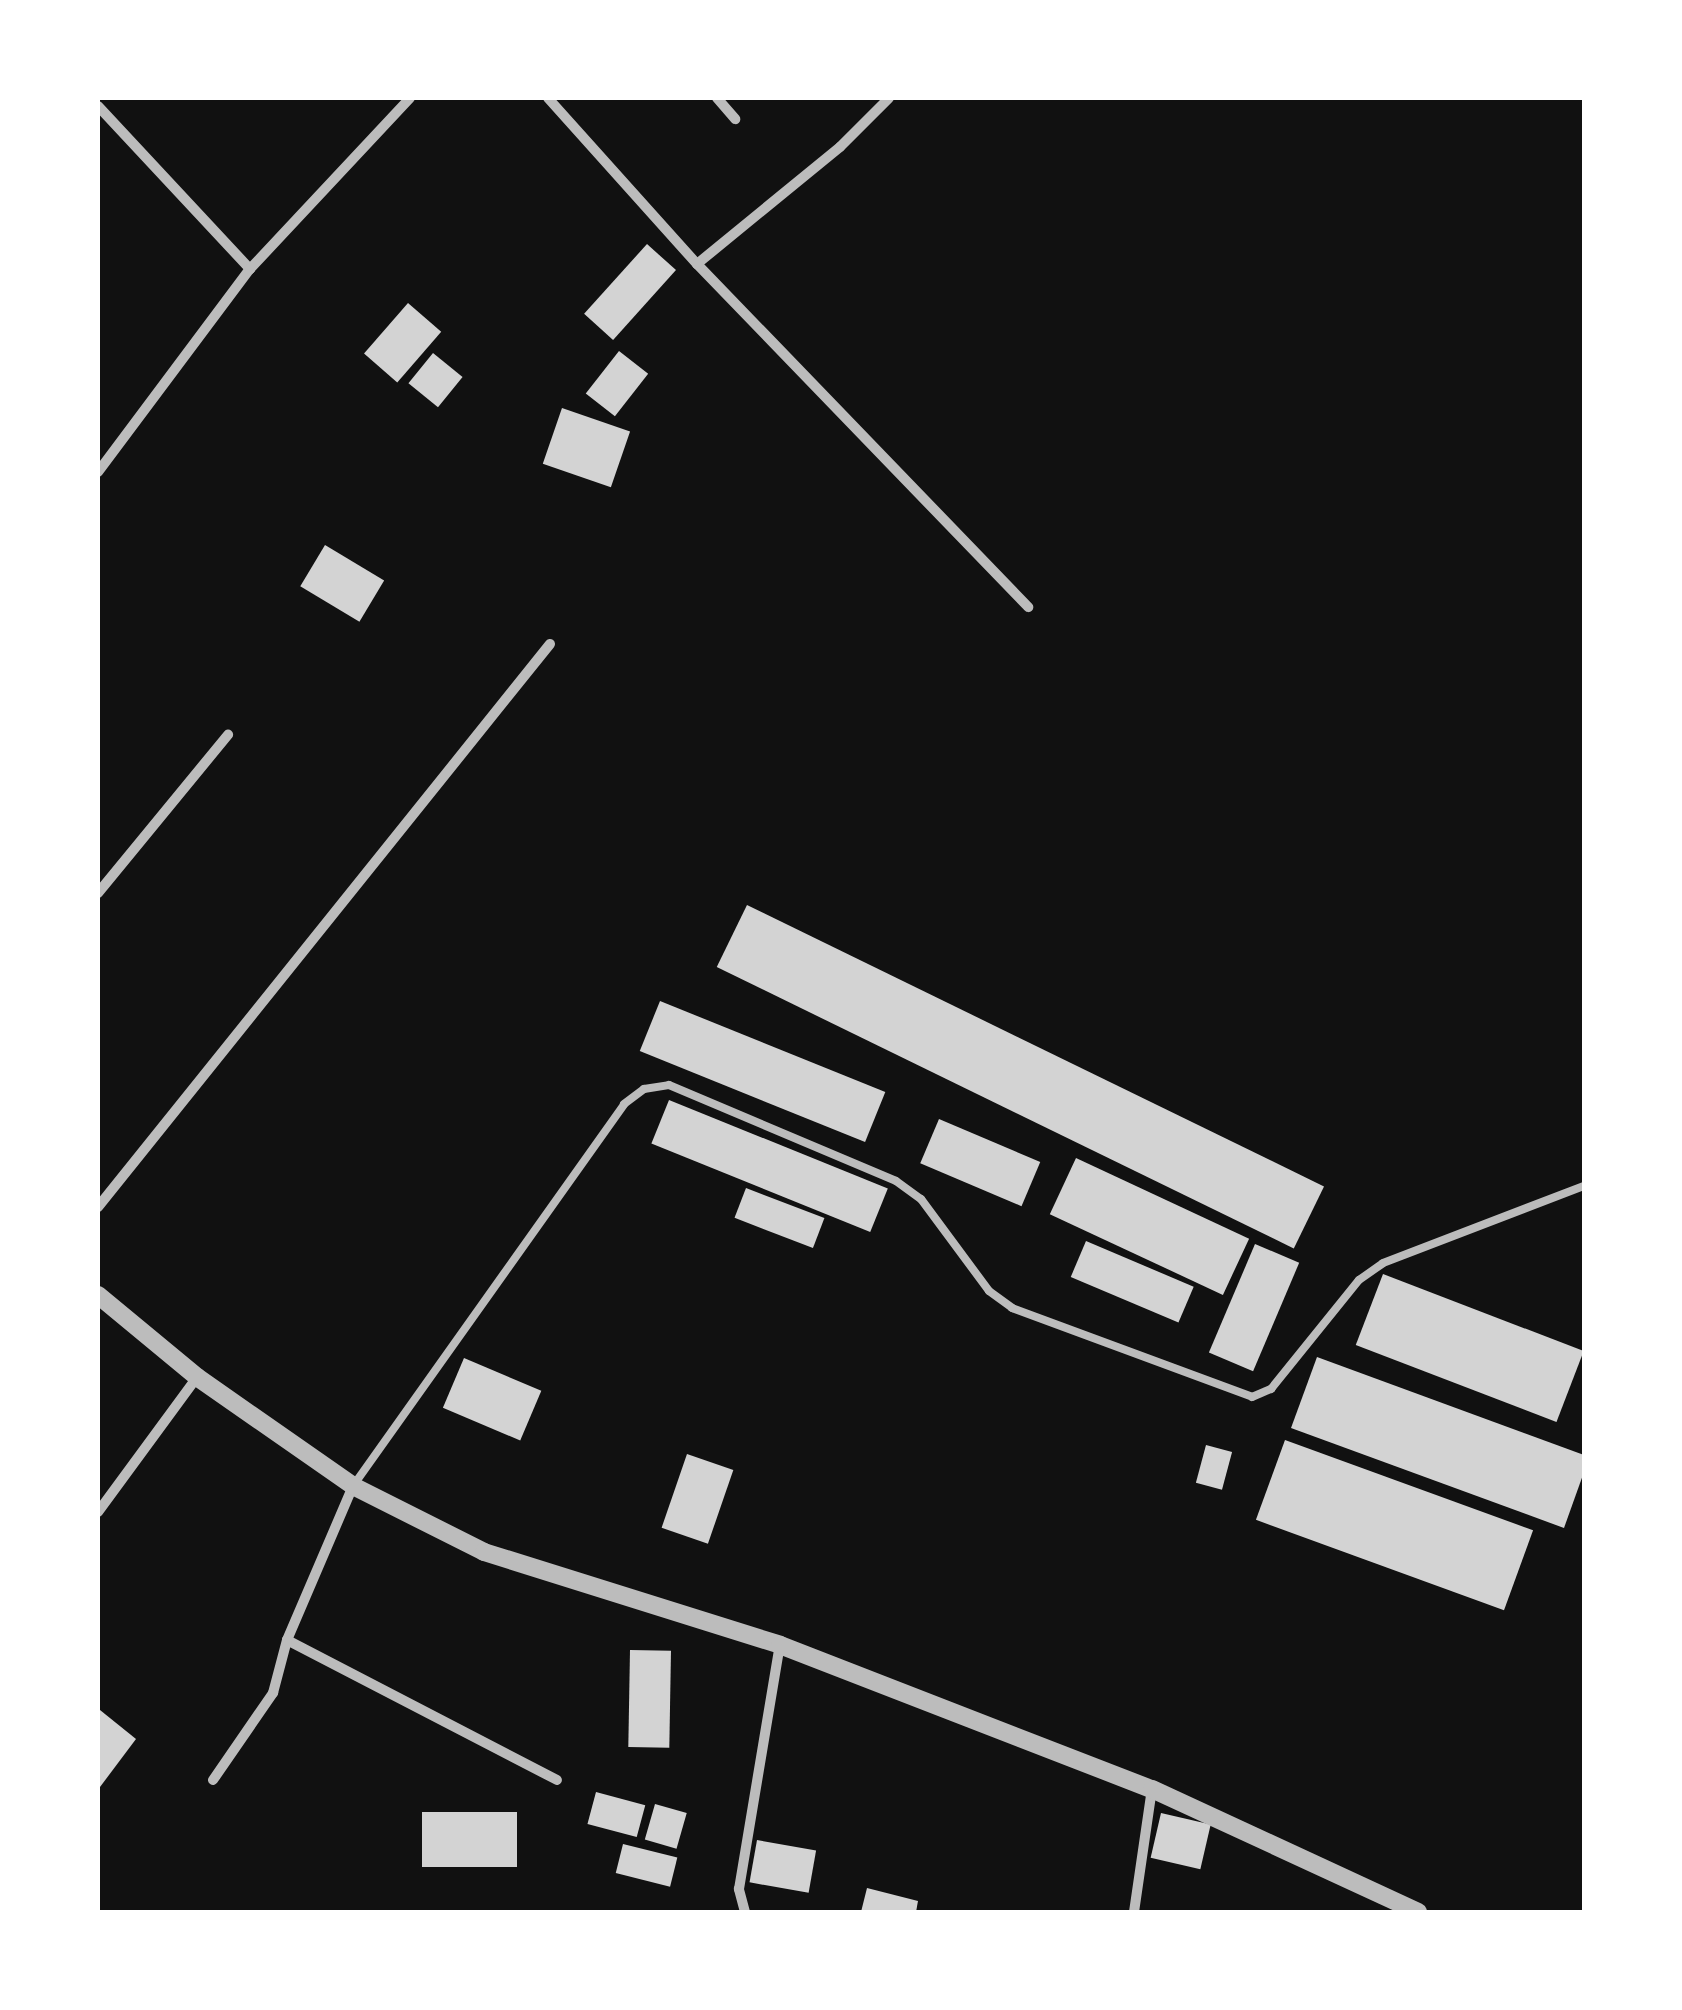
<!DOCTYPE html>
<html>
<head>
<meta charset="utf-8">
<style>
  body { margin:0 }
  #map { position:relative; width:1682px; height:2010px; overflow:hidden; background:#111; font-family:"Titillium Web",sans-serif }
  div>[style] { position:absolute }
  .building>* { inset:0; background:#d3d3d3; transform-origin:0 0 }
  .service>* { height:8px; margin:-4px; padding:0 4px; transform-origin:4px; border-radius:4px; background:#bcbcbc }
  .minor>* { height:10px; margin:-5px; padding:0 5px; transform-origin:5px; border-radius:5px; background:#bcbcbc }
  .tertiary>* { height:18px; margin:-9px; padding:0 9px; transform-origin:9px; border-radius:9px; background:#bcbcbc }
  span { translate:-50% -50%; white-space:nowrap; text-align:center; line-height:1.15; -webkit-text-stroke:9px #fff; paint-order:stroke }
  .frame { position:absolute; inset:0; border:100px solid #fff; pointer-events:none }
</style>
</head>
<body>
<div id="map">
  <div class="building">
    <i style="left:647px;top:244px;width:39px;height:94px;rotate:42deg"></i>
    <i style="left:408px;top:303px;width:44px;height:67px;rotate:41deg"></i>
    <i style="left:619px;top:351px;width:37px;height:54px;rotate:38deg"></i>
    <i style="left:433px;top:353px;width:38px;height:39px;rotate:39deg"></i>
    <i style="left:562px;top:408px;width:72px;height:59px;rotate:19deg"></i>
    <i style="left:325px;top:545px;width:69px;height:48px;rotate:31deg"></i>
    <i style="left:747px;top:905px;width:642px;height:69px;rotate:26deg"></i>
    <i style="left:660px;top:1001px;width:243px;height:54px;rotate:22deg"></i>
    <i style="left:669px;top:1100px;width:236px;height:47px;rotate:22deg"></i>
    <i style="left:939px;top:1119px;width:110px;height:48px;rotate:23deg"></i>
    <i style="left:1076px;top:1158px;width:191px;height:62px;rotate:25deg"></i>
    <i style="left:746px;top:1188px;width:84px;height:32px;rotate:21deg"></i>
    <i style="left:1086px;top:1241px;width:117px;height:39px;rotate:23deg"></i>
    <i style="left:1255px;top:1244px;width:48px;height:118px;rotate:23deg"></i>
    <i style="left:1383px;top:1274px;width:215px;height:76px;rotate:21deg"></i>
    <i style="clip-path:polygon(1317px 1357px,1584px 1455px,1584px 1472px,1564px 1528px,1291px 1428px)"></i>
    <i style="left:464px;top:1358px;width:84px;height:54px;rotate:23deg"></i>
    <i style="left:1285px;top:1440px;width:264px;height:85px;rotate:20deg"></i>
    <i style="left:1206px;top:1445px;width:27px;height:39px;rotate:15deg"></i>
    <i style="left:687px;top:1454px;width:49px;height:78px;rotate:19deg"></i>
    <i style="left:630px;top:1650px;width:41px;height:97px;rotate:1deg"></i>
    <i style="clip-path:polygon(100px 1710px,136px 1739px,100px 1787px,98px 1714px)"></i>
    <i style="left:596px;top:1792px;width:51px;height:33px;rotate:15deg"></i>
    <i style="left:655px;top:1804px;width:33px;height:37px;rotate:16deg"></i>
    <i style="left:422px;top:1812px;width:95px;height:55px"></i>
    <i style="left:1161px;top:1813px;width:51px;height:46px;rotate:13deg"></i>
    <i style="left:757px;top:1840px;width:60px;height:43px;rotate:10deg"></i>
    <i style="left:623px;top:1844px;width:56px;height:30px;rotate:14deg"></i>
    <i style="clip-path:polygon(867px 1888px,918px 1901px,916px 1912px,861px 1912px)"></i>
  </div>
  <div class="service">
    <i style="left:353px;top:1486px;width:468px;rotate:-54.6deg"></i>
    <i style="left:624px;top:1104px;width:25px;rotate:-37deg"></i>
    <i style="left:644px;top:1089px;width:25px;rotate:-9deg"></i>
    <i style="left:669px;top:1085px;width:246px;rotate:22.9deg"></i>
    <i style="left:896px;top:1181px;width:31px;rotate:36deg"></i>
    <i style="left:921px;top:1199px;width:114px;rotate:53.5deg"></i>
    <i style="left:989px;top:1291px;width:29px;rotate:36deg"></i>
    <i style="left:1012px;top:1308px;width:256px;rotate:20.3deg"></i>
    <i style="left:1252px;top:1397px;width:21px;rotate:-23deg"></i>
    <i style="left:1271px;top:1389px;width:140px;rotate:-51.1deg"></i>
    <i style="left:1359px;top:1280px;width:29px;rotate:-35deg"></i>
    <i style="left:1383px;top:1263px;width:215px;rotate:-21deg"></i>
  </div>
  <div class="minor">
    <i style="left:548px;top:98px;width:223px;rotate:48.1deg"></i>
    <i style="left:697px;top:264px;width:477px;rotate:46deg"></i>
    <i style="left:717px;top:98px;width:28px;rotate:49deg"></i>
    <i style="left:98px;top:106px;width:223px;rotate:47deg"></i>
    <i style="left:697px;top:264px;width:185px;rotate:-39.3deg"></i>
    <i style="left:840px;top:147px;width:69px;rotate:-45deg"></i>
    <i style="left:98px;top:472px;width:254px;rotate:-53.2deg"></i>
    <i style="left:250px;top:269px;width:234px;rotate:-46.9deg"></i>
    <i style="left:98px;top:893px;width:205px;rotate:-50.6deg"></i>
    <i style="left:98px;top:1207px;width:722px;rotate:-51.24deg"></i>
    <i style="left:98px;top:1512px;width:167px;rotate:-53.7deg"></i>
    <i style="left:287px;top:1640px;width:304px;rotate:27.4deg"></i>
    <i style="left:213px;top:1780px;width:106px;rotate:-55.4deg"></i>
    <i style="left:273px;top:1693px;width:55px;rotate:-75.2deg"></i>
    <i style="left:287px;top:1640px;width:168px;rotate:-66.8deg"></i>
    <i style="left:745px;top:1912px;width:24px;rotate:-105deg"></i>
    <i style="left:739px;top:1889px;width:247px;rotate:-80.5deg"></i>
    <i style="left:1134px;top:1912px;width:124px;rotate:-81.7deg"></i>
  </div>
  <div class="tertiary">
    <i style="left:98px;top:1295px;width:129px;rotate:39.6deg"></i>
    <i style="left:197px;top:1377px;width:190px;rotate:34.9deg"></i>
    <i style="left:353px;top:1486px;width:147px;rotate:26.7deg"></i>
    <i style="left:484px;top:1552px;width:310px;rotate:17.4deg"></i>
    <i style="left:780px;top:1645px;width:399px;rotate:21.2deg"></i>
    <i style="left:1152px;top:1789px;width:293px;rotate:24.8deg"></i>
  </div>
  <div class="frame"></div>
</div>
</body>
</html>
